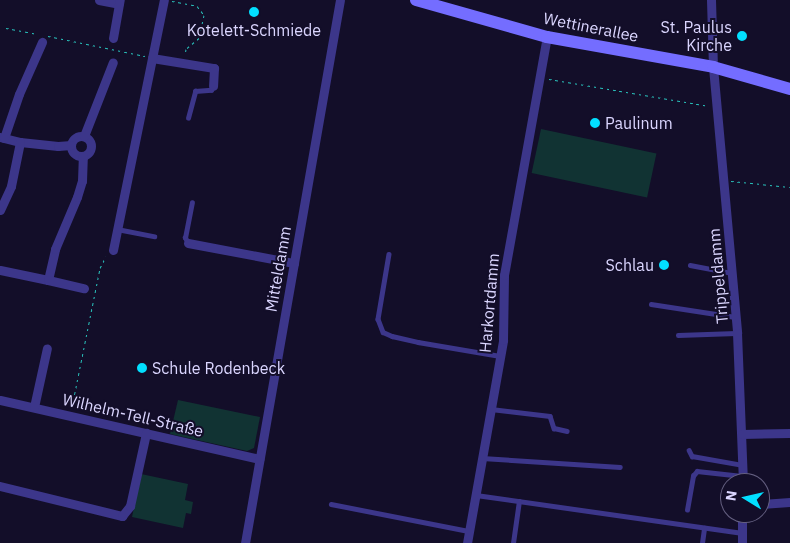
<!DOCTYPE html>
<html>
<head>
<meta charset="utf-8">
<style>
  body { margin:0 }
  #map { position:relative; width:790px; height:543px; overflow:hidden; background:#130e29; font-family:"IBM Plex Sans",sans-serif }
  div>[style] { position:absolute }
  .green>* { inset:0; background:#133; transform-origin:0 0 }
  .path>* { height:1px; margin-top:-0.5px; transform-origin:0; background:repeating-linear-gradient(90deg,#28c1bb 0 2.5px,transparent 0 6.5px) }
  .lane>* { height:4.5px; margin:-2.25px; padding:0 2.25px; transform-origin:2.25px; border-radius:2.25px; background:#3c368a }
  .street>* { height:9px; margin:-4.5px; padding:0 4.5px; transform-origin:4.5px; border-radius:4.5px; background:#3c368a }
  .street>.ring { margin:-4.5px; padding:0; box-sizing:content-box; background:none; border:9px solid #3c368a; border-radius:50% }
  .secondary>* { height:12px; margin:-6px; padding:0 6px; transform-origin:6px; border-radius:6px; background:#746dff }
  .dots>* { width:14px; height:14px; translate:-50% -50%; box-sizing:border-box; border:2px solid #130e29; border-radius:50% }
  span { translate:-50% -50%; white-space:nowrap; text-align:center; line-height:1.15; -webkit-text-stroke:4px #130e29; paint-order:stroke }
  .street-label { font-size:16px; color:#dbd6ff }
  .poi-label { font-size:16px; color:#dbd6ff }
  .right { translate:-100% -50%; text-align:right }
  .left { translate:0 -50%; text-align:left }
  .north { position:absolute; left:720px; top:473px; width:50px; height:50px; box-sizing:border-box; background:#130e29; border:1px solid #635e7f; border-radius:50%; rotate:279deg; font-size:14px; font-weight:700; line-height:20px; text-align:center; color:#dbd6ff }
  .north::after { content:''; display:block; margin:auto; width:18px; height:22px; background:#02dfff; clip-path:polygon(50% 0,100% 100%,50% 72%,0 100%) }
</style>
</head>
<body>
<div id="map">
  <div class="green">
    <i style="left:541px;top:129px;width:118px;height:45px;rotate:12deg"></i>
    <i style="clip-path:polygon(178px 400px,260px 417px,254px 448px,247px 451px,170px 434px)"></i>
    <i style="clip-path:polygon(141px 474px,188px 484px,185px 500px,193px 502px,191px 514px,186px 513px,183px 528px,132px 517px)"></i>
  </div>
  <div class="path">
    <i style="left:172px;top:1px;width:25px;rotate:11deg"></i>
    <i style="left:197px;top:6px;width:11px;rotate:52deg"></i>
    <i style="left:204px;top:15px;width:24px;rotate:102deg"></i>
    <i style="left:199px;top:38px;width:17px;rotate:140deg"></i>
    <i style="left:186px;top:49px;width:6px;rotate:99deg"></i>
    <i style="left:6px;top:28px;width:32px;rotate:11deg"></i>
    <i style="left:48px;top:36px;width:99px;rotate:11.7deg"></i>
    <i style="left:549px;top:79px;width:161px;rotate:9.6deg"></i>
    <i style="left:731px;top:181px;width:59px;rotate:5.8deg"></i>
    <i style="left:72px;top:407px;width:142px;rotate:-78.6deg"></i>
    <i style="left:100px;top:268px;width:13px;rotate:-63deg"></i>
  </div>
  <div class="lane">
    <i style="left:188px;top:118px;width:28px;rotate:-75deg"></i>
    <i style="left:195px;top:91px;width:16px;rotate:-4deg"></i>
    <i style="left:211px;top:90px;width:4px;rotate:-63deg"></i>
    <i style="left:117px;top:229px;width:38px;rotate:11deg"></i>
    <i style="left:188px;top:243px;width:6px;rotate:-121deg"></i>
    <i style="left:185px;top:238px;width:36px;rotate:-79deg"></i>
    <i style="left:389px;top:254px;width:66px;rotate:99.6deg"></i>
    <i style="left:378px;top:319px;width:14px;rotate:69deg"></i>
    <i style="left:383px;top:332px;width:10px;rotate:24deg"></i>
    <i style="left:392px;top:336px;width:27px;rotate:13deg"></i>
    <i style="left:418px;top:342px;width:83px;rotate:9.7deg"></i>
    <i style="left:690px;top:265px;width:43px;rotate:10.8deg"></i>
    <i style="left:651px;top:304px;width:85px;rotate:8.8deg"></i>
    <i style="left:678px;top:335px;width:58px;rotate:-2deg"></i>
    <i style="left:491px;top:409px;width:59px;rotate:6.8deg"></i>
    <i style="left:550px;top:416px;width:13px;rotate:72deg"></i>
    <i style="left:554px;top:428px;width:13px;rotate:13deg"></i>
    <i style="left:689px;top:450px;width:7px;rotate:63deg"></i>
    <i style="left:692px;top:456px;width:52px;rotate:10deg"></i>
    <i style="left:482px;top:458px;width:138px;rotate:3.7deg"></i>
    <i style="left:476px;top:495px;width:269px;rotate:8.1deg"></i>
    <i style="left:331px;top:504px;width:141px;rotate:11.1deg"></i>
    <i style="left:687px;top:510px;width:35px;rotate:-80deg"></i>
    <i style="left:693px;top:476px;width:6px;rotate:-51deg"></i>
    <i style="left:697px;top:471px;width:45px;rotate:6.3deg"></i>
    <i style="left:513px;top:543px;width:42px;rotate:-81.9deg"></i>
    <i style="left:702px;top:543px;width:15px;rotate:-82deg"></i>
  </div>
  <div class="street">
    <i style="left:99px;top:0;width:20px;rotate:11deg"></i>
    <i style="left:711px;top:0;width:67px;rotate:88.3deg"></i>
    <i style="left:713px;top:67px;width:267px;rotate:84.8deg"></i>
    <i style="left:737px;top:333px;width:150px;rotate:87.7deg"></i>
    <i style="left:113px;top:38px;width:39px;rotate:-80deg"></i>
    <i style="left:152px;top:58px;width:63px;rotate:9.2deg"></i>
    <i style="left:214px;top:68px;width:18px;rotate:93deg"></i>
    <i class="ring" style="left:71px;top:136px;width:11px;height:11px"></i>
    <i style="left:84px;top:136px;width:79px;rotate:-68.6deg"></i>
    <i style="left:0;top:137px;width:21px;rotate:14deg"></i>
    <i style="left:20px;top:142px;width:38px;rotate:6deg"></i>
    <i style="left:58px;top:146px;width:13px;rotate:-4deg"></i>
    <i style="left:4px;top:138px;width:46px;rotate:-71.2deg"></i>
    <i style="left:19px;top:94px;width:57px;rotate:-66.1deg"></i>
    <i style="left:0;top:210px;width:26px;rotate:-65deg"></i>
    <i style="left:11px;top:186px;width:45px;rotate:-78.4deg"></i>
    <i style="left:188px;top:243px;width:108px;rotate:10.7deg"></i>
    <i style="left:113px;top:250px;width:255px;rotate:-78.5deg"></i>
    <i style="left:0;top:270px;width:49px;rotate:11.8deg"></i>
    <i style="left:48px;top:280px;width:32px;rotate:-77deg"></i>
    <i style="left:55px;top:249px;width:56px;rotate:-67.1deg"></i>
    <i style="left:77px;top:197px;width:17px;rotate:-73deg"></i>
    <i style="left:82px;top:181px;width:25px;rotate:-88deg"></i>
    <i style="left:48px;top:280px;width:37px;rotate:13deg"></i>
    <i style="left:0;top:400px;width:266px;rotate:12.8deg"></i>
    <i style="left:34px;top:407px;width:60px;rotate:-77.6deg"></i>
    <i style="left:742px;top:434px;width:48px;rotate:-1.2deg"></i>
    <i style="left:0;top:486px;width:126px;rotate:13.8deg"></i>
    <i style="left:122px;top:516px;width:13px;rotate:-51deg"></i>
    <i style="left:130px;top:506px;width:75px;rotate:-77.6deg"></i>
    <i style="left:760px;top:504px;width:30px;rotate:-4deg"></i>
    <i style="left:245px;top:543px;width:551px;rotate:-80.08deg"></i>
    <i style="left:467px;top:543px;width:206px;rotate:-79.9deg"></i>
    <i style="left:503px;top:340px;width:65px;rotate:-89.1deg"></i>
    <i style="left:504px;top:275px;width:242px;rotate:-79.8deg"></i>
    <i style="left:742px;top:543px;width:30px;rotate:-90deg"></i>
  </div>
  <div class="secondary">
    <i style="left:416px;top:0;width:136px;rotate:15.8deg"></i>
    <i style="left:547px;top:37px;width:169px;rotate:10.2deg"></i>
    <i style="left:713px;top:67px;width:80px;rotate:15.9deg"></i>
  </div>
  <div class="dots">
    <i style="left:254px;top:12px;background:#02dfff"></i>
    <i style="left:742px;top:36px;background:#02dfff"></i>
    <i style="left:595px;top:123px;background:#02dfff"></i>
    <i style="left:664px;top:265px;background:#02dfff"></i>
    <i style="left:142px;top:368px;background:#02dfff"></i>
  </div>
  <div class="street-label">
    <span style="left:591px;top:27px;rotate:11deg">Wettinerallee</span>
    <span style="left:278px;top:269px;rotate:-80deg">Mitteldamm</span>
    <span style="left:718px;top:276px;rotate:-95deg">Trippeldamm</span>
    <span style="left:489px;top:303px;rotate:-85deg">Harkortdamm</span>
    <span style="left:133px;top:415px;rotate:13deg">Wilhelm-Tell-Straße</span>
  </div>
  <div class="poi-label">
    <span class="right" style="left:732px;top:36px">St. Paulus<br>Kirche</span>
    <span style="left:254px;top:30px">Kotelett-Schmiede</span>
    <span class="left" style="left:605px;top:123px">Paulinum</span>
    <span class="right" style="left:654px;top:265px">Schlau</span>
    <span class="left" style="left:152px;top:368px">Schule Rodenbeck</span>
  </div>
  <div class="north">N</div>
</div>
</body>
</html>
